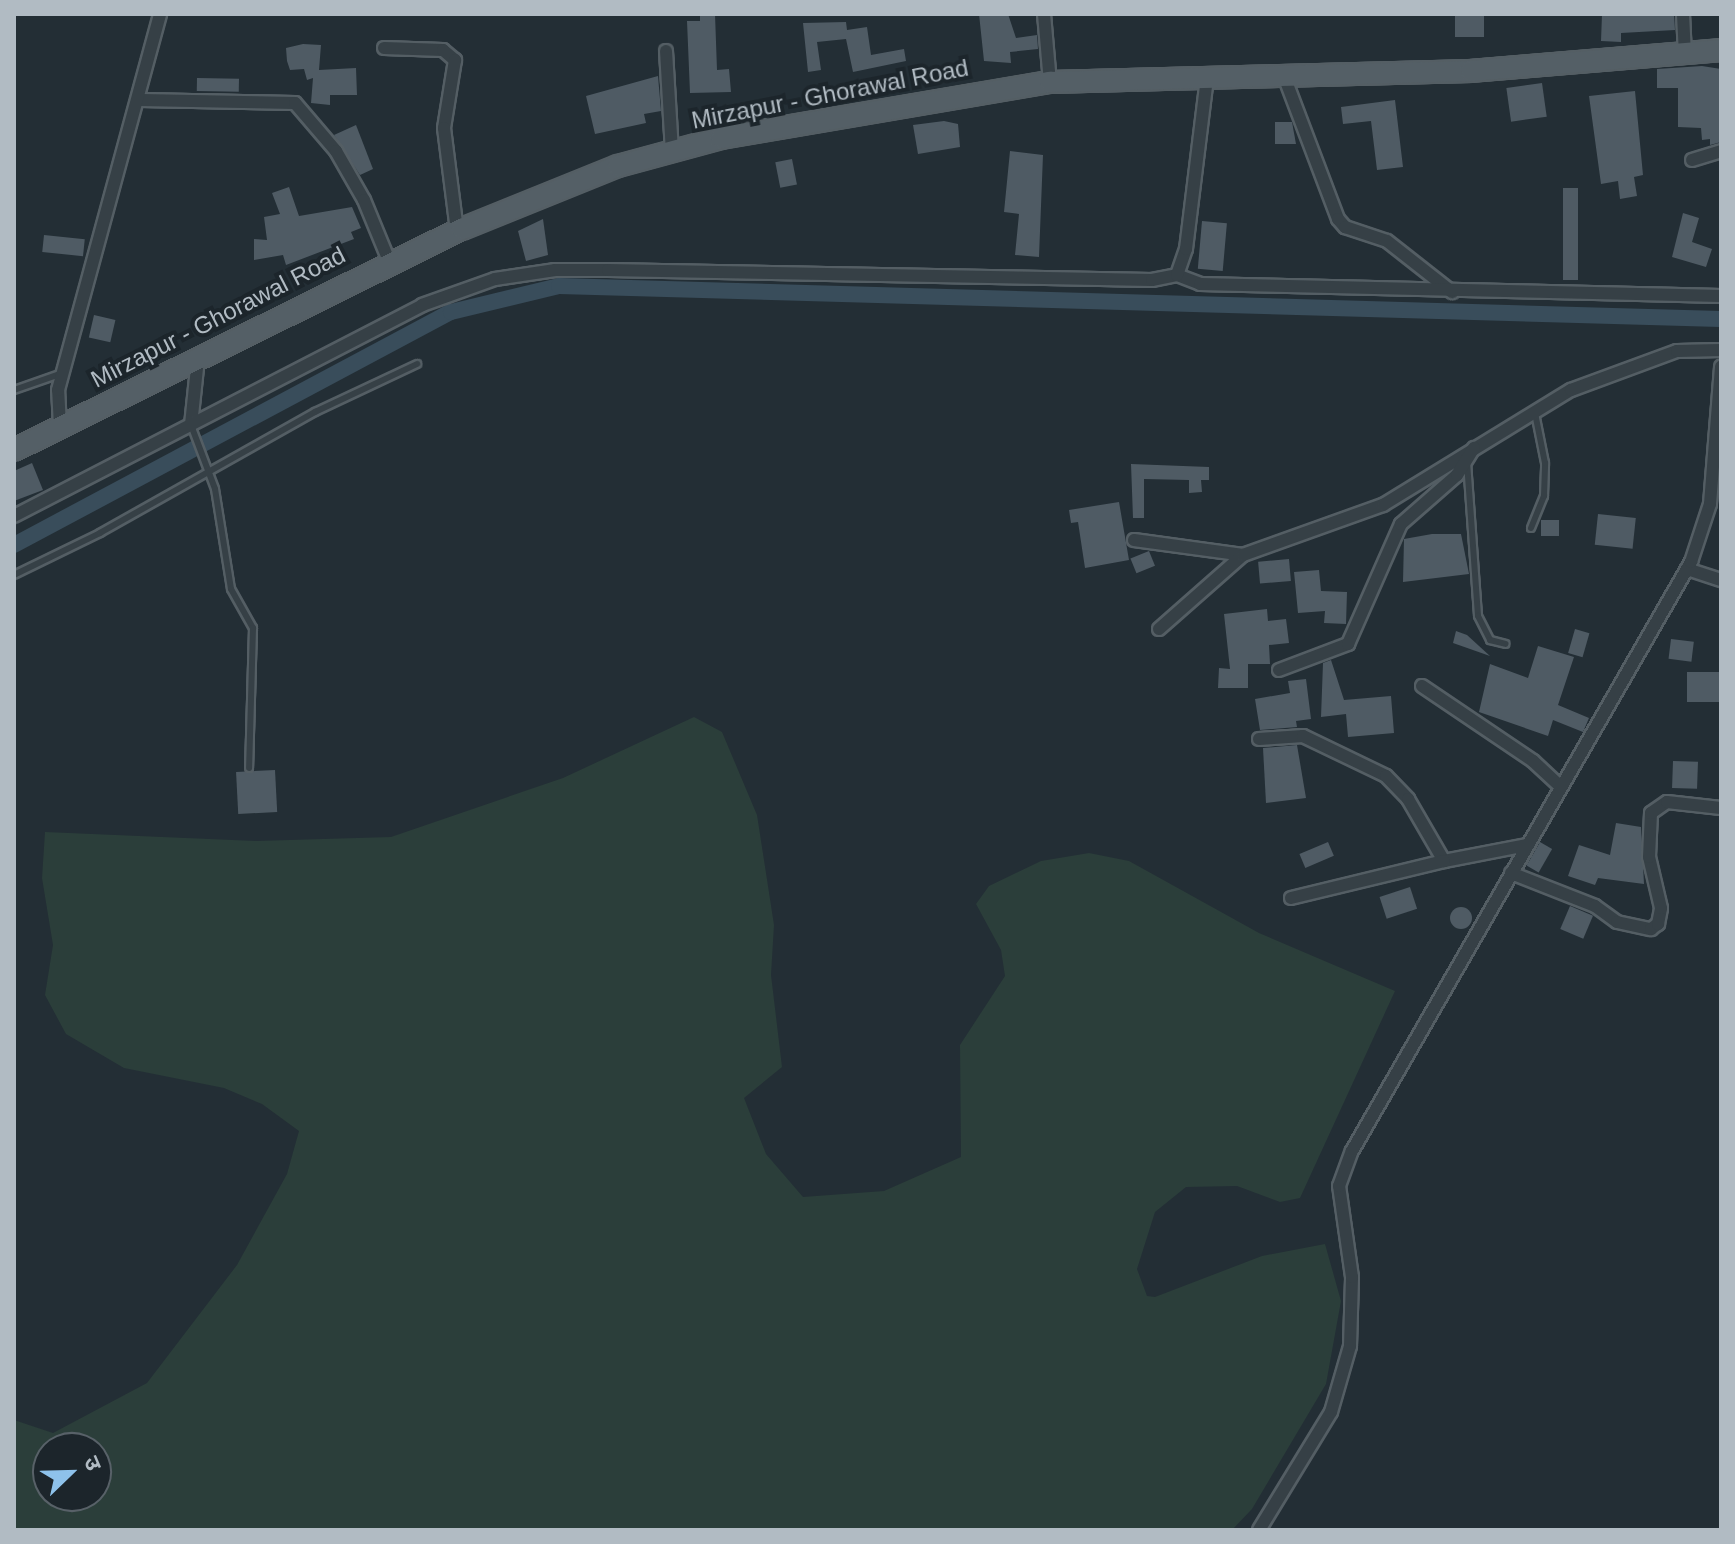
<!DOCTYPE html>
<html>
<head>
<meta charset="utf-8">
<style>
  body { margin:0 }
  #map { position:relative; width:1735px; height:1544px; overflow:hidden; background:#232e35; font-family:Arial,"Noto Sans Devanagari",sans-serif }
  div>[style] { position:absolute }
  .green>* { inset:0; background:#2b3e3a }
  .canal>* { height:16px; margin:-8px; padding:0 8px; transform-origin:8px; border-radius:8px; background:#394d5b }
  .building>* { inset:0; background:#4f5b64; transform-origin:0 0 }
  .round { border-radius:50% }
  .roads { filter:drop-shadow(2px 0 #545e64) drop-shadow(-2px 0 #545e64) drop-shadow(0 2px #545e64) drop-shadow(0 -2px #545e64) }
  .lane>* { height:6px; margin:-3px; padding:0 3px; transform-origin:3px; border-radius:3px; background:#364046 }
  .street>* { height:12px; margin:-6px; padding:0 6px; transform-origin:6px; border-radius:6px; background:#364046 }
  .primary>* { height:20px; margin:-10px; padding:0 10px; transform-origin:10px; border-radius:10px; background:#545f66 }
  span { translate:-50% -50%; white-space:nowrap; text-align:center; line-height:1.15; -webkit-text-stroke:8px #1c252b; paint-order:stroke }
  .street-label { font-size:24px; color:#b1bbc3 }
  .frame { position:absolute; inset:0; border:16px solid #b1bbc3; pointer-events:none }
  .north { position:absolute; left:32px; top:1432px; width:80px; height:80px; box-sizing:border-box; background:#1c252b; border:2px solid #586168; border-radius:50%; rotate:67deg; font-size:22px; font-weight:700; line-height:32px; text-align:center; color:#b1bbc3 }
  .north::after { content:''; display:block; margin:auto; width:28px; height:36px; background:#8ec2eb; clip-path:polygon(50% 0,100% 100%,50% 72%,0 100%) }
</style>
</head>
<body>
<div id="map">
  <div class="green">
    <i style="clip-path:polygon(evenodd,694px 717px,722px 732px,757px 815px,774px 925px,771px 975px,782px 1067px,744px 1098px,766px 1154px,803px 1197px,884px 1191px,961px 1157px,960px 1045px,1005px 976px,1001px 950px,976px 904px,989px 886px,1041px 861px,1089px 853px,1129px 861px,1259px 933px,1395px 991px,1300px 1198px,1280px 1202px,1237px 1186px,1186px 1187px,1155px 1212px,1137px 1269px,1147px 1296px,1155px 1297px,1262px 1256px,1325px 1244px,1341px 1301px,1326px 1384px,1252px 1509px,1232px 1530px,14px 1530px,14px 1420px,53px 1433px,147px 1383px,237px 1265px,287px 1174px,299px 1131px,262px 1104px,224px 1088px,124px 1068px,66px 1034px,45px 995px,53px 945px,42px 878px,45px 832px,256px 841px,391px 837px,563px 778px,694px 717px,48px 1448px,96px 1448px,96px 1496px,48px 1496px,48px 1448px)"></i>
  </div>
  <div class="canal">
    <i style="left:14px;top:545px;width:495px;rotate:-28.1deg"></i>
    <i style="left:451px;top:312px;width:111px;rotate:-13.5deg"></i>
    <i style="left:559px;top:286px;width:1162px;rotate:1.63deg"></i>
  </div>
  <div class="building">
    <i style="clip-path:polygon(700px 14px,715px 14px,717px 70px,729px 69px,731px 92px,690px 93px,687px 21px,700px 21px)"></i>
    <i style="clip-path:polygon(979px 14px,1008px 14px,1016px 38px,1037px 35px,1038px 49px,1010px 52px,1011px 63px,984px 61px)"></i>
    <i style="left:1455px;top:14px;width:29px;height:23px"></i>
    <i style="clip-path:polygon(1602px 14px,1674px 14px,1675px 30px,1621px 33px,1621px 42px,1601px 41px)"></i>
    <i style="clip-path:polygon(846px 22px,847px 30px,867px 27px,871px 55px,904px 49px,906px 61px,853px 72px,846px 39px,817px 42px,821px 70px,808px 72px,803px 23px)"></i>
    <i style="clip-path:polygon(303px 44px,321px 45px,319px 70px,356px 68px,357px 95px,330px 95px,330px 105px,311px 103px,313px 78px,307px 80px,304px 69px,290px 70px,287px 61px,286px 48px)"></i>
    <i style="clip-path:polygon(1702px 66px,1721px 69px,1721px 142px,1710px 145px,1710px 139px,1702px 140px,1701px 128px,1678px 127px,1678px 88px,1657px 88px,1657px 69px)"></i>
    <i style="clip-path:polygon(658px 76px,661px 111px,644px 114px,646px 123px,595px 134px,586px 96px)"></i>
    <i style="left:197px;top:78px;width:42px;height:13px;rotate:1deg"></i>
    <i style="left:1542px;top:83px;width:34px;height:36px;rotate:82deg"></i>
    <i style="clip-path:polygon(1635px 91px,1643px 175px,1634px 177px,1637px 196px,1620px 199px,1618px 181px,1601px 184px,1589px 96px)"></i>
    <i style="clip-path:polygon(1395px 100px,1403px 167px,1377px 170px,1371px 121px,1343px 124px,1341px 107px)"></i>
    <i style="clip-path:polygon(944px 121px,958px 124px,960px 147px,918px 154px,913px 125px)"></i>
    <i style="clip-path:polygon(1275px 122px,1292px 122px,1296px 144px,1275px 144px)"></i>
    <i style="clip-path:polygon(356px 125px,373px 169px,360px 175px,334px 135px)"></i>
    <i style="clip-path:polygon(1010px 151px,1043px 155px,1039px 257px,1015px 255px,1019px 214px,1004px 212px)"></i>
    <i style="left:792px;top:159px;width:26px;height:17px;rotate:79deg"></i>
    <i style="clip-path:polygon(289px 187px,299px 216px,352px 207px,361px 228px,351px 232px,354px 239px,286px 265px,283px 255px,254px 260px,254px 239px,267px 240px,264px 217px,280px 214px,272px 193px)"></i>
    <i style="left:1563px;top:188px;width:15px;height:92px"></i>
    <i style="clip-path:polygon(1683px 213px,1699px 218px,1692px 242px,1712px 249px,1706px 267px,1672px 257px)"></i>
    <i style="clip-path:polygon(543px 219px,548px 255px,526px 261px,518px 231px)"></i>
    <i style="left:1202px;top:221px;width:25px;height:48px;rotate:5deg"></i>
    <i style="left:44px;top:235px;width:41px;height:17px;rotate:6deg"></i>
    <i style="left:94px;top:315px;width:22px;height:23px;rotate:13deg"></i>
    <i style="clip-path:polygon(32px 463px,43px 490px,14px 501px,14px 471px)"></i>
    <i style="clip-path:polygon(1131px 464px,1209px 467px,1209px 480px,1201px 480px,1202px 492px,1189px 493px,1189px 480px,1144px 479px,1144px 518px,1133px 518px)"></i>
    <i style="clip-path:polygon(1119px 502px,1129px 560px,1085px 568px,1078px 522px,1071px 523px,1069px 510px)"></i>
    <i style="left:1598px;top:514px;width:38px;height:31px;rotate:6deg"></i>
    <i style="left:1541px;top:520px;width:18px;height:16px"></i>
    <i style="clip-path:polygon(1432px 534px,1461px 534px,1469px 574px,1403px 582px,1404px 539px)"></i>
    <i style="left:1149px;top:551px;width:16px;height:20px;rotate:68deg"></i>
    <i style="left:1289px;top:559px;width:22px;height:31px;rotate:85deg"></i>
    <i style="clip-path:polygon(1319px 570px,1321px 591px,1347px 592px,1346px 624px,1324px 623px,1325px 611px,1298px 613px,1294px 572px)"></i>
    <i style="clip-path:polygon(1267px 609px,1268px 621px,1286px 619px,1289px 643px,1269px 645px,1270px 664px,1248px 664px,1248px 688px,1218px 688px,1219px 668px,1230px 669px,1224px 614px)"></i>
    <i style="left:1575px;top:629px;width:15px;height:25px;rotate:16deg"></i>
    <i style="clip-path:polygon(1456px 631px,1467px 635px,1490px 656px,1453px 643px)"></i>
    <i style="left:1671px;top:639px;width:23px;height:20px;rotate:7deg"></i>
    <i style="clip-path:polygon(1538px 646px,1574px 657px,1558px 705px,1589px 718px,1583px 732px,1553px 720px,1548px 736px,1479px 712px,1490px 664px,1528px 678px)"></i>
    <i style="clip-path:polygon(1331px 660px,1344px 700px,1391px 696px,1394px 733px,1348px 737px,1346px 714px,1321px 717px,1323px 663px)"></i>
    <i style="left:1721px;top:672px;width:30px;height:34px;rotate:90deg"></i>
    <i style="clip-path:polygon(1306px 679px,1311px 719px,1296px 721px,1297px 727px,1260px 730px,1255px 699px,1290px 693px,1288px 681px)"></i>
    <i style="clip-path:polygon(1297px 745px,1306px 798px,1266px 803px,1263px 748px)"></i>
    <i style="left:1673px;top:761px;width:25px;height:27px;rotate:2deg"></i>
    <i style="left:275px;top:770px;width:42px;height:39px;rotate:87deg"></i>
    <i style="clip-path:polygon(1616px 823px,1641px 827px,1644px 884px,1598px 878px,1595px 885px,1568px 876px,1579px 845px,1610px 855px)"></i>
    <i style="left:1328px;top:842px;width:15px;height:31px;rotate:67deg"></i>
    <i style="left:1540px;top:842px;width:14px;height:27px;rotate:30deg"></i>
    <i style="left:1410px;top:887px;width:23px;height:32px;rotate:72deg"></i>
    <i style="left:1570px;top:906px;width:25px;height:25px;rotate:23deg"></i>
    <i class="round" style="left:1450px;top:907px;width:22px;height:22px"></i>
  </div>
  <div class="roads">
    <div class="lane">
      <i style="left:14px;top:390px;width:49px;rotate:-19.2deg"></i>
      <i style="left:191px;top:425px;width:68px;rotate:69.4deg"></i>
      <i style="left:215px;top:489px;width:101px;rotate:80.9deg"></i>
      <i style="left:231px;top:589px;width:45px;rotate:60.6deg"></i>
      <i style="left:253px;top:628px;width:140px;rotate:91.6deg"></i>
      <i style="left:1467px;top:462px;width:154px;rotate:85.9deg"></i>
      <i style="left:1478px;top:616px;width:27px;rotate:63deg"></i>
      <i style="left:1490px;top:640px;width:16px;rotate:14deg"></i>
      <i style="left:1531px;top:528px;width:35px;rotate:-68deg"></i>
      <i style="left:1544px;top:496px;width:33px;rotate:-88deg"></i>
      <i style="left:1545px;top:463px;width:51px;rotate:-101.3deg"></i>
      <i style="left:14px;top:575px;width:96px;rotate:-26deg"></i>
      <i style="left:100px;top:533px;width:247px;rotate:-29.4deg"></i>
      <i style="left:315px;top:412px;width:113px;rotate:-25.2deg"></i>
    </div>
    <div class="street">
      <i style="left:1044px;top:14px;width:68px;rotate:85deg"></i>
      <i style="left:1683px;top:14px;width:41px;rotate:87.2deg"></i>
      <i style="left:384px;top:48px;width:59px;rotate:1.9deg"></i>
      <i style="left:443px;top:50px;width:16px;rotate:40deg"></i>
      <i style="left:455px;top:60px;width:69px;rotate:99.2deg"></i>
      <i style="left:444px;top:128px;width:104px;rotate:82.8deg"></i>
      <i style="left:666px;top:51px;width:100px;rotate:86.6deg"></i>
      <i style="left:1284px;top:76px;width:153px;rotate:69.3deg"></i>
      <i style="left:1338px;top:219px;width:11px;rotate:49deg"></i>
      <i style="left:1345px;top:227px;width:44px;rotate:18.4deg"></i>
      <i style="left:1387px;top:241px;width:83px;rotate:38.1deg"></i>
      <i style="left:141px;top:100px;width:154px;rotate:1.1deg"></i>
      <i style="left:295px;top:103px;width:63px;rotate:49.5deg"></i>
      <i style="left:336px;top:151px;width:56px;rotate:60.3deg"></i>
      <i style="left:364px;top:200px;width:66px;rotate:67.7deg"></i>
      <i style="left:1692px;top:160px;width:30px;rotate:-17deg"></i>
      <i style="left:1177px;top:275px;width:25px;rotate:21deg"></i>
      <i style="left:1200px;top:284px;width:521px;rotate:1.32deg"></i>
      <i style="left:191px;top:425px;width:67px;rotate:-84deg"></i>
      <i style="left:60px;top:426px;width:36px;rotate:-93deg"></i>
      <i style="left:58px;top:390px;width:390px;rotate:-74.8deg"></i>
      <i style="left:14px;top:516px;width:459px;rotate:-27.3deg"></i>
      <i style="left:422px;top:305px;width:77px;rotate:-19.6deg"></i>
      <i style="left:495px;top:279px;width:61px;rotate:-8.5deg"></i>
      <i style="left:555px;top:270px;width:53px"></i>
      <i style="left:608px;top:270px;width:544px;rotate:1.05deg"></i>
      <i style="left:1152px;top:280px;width:25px;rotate:-11deg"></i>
      <i style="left:1177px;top:275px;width:28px;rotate:-71deg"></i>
      <i style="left:1186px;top:249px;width:173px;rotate:-83deg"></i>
      <i style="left:1134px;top:540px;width:110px;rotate:7.8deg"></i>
      <i style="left:1687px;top:569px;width:36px;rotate:18deg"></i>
      <i style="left:1159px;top:629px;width:112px;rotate:-41.4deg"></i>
      <i style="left:1243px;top:555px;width:149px;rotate:-19.7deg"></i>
      <i style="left:1383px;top:505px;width:220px;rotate:-31.5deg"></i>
      <i style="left:1571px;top:390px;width:113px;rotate:-20.2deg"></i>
      <i style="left:1677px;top:351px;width:44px;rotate:-1.3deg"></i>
      <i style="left:1279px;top:670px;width:74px;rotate:-20.6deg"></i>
      <i style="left:1348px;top:644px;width:131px;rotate:-66.2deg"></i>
      <i style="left:1401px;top:524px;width:74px;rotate:-41.2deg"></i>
      <i style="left:1457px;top:475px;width:32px;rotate:-58deg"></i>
      <i style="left:1422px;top:686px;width:134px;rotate:34deg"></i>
      <i style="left:1533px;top:761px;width:38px;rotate:43deg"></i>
      <i style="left:1259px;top:739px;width:44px;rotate:-3.9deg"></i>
      <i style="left:1303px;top:736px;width:92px;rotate:25.7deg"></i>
      <i style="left:1386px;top:776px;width:32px;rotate:46deg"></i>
      <i style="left:1408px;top:799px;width:72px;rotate:59.9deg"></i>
      <i style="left:1444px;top:861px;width:85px;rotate:-10.9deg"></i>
      <i style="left:1511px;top:873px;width:90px;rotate:21.4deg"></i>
      <i style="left:1595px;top:906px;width:27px;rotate:36deg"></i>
      <i style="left:1617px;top:922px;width:35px;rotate:12deg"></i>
      <i style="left:1651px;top:929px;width:9px;rotate:-36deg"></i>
      <i style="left:1658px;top:924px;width:16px;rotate:-79deg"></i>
      <i style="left:1661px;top:908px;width:52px;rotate:-103.2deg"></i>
      <i style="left:1649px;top:857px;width:44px;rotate:-87.4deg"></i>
      <i style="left:1651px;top:813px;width:19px;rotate:-35deg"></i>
      <i style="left:1667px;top:802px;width:54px;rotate:6.3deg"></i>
      <i style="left:1291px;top:898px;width:157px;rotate:-13.6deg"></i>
      <i style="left:1259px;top:1530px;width:138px;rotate:-58.6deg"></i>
      <i style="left:1331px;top:1412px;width:69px;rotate:-73.9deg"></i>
      <i style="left:1350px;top:1346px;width:69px;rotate:-88.3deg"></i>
      <i style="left:1352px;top:1277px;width:92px;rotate:-98.1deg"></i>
      <i style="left:1339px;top:1186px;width:37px;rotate:-70deg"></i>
      <i style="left:1352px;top:1151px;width:680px;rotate:-60.08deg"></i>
      <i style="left:1691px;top:562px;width:61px;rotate:-71.9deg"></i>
      <i style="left:1710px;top:504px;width:138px;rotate:-85.4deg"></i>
    </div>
    <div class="primary">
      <i style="left:14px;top:450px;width:500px;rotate:-26.3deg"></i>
      <i style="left:462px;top:229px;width:168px;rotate:-22deg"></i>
      <i style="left:618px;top:166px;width:107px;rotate:-15.2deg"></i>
      <i style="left:721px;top:138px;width:334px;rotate:-9.7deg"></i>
      <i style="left:1050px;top:82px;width:421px;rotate:-1.5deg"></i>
      <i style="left:1471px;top:71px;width:251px;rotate:-4.8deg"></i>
    </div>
  </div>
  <div class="street-label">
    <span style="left:830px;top:94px;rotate:-11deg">Mirzapur - Ghorawal Road</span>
    <span style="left:218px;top:317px;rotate:-27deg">Mirzapur - Ghorawal Road</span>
  </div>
  <div class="frame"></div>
  <div class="north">उ</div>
</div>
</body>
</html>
